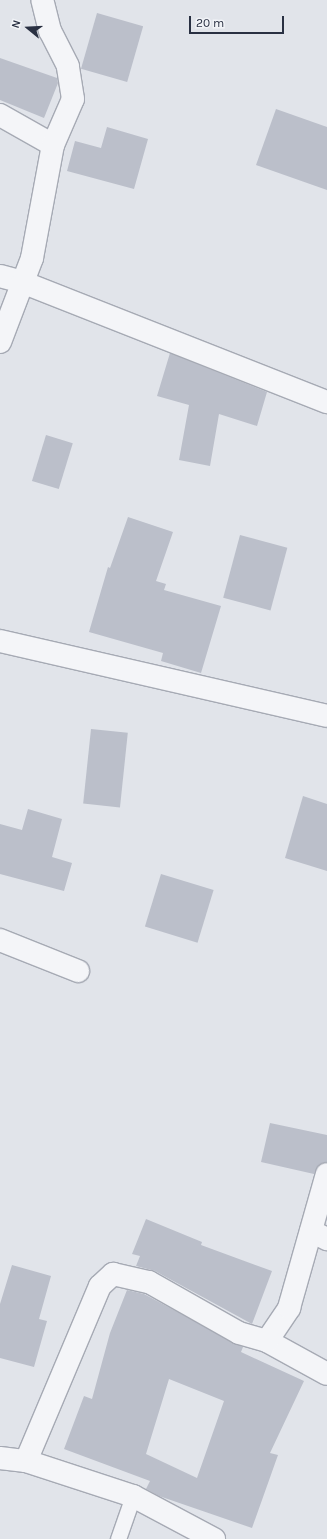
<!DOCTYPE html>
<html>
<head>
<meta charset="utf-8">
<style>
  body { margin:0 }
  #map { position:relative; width:327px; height:1539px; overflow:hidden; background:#e1e4ea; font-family:Karla,sans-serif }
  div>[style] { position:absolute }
  .building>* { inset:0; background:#bbbfca; transform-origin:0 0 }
  .roads { filter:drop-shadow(1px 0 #a6aab4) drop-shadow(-1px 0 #a6aab4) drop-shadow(0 1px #a6aab4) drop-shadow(0 -1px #a6aab4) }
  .service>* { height:15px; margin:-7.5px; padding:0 7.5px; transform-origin:7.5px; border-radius:7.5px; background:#f4f5f8 }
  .minor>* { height:22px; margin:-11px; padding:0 11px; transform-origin:11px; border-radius:11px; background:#f4f5f8 }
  span { translate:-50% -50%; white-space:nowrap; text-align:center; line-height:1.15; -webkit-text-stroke:3px #f1f3f7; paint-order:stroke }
  .north { position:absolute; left:8px; top:8px; width:40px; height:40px; -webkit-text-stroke:3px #f1f3f7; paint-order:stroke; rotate:288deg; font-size:11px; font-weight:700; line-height:16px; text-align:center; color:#293042 }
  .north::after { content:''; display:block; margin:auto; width:14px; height:18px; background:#293042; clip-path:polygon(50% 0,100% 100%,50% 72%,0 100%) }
  .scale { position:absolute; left:189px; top:16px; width:95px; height:18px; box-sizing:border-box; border:2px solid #293042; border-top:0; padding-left:5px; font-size:12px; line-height:14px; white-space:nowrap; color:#293042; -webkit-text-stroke:3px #f1f3f7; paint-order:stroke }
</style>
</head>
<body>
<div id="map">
  <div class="building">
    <i style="left:97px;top:13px;width:48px;height:58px;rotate:16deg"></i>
    <i style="clip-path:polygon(0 58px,57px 78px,58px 83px,44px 118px,0 100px)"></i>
    <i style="clip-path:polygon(276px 109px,327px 127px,327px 190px,256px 165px)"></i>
    <i style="clip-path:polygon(107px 127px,148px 139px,134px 189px,67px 171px,75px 141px,101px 148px)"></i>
    <i style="clip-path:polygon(170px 353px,267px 392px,257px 426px,219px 414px,210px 466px,179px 460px,189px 405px,157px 396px)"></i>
    <i style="left:46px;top:435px;width:28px;height:48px;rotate:17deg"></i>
    <i style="clip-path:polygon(128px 517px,173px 532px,156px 581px,166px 584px,164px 590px,221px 606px,201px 673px,161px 661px,163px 653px,89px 632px,108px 567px,110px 568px)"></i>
    <i style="left:240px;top:535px;width:49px;height:65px;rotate:15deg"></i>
    <i style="left:91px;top:729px;width:37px;height:75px;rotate:6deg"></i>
    <i style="clip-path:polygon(303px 796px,327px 804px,327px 871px,285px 858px)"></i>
    <i style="clip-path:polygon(28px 809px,62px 819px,52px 857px,72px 863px,64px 891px,0 874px,0 824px,22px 830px)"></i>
    <i style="left:161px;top:874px;width:55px;height:55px;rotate:17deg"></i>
    <i style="clip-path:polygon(270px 1123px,327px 1135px,327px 1162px,319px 1165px,314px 1174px,261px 1162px)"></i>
    <i style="clip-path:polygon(146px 1219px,202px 1242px,201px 1245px,272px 1271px,252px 1324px,155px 1271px,136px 1266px,140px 1256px,132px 1254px)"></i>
    <i style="clip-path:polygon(12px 1265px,51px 1276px,39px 1319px,47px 1321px,34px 1367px,0 1358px,0 1304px)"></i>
    <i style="clip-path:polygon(evenodd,127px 1290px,144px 1294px,243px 1347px,241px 1352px,304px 1381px,270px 1453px,278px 1455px,252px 1528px,159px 1496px,146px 1489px,150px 1481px,64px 1449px,84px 1396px,92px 1399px,110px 1333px,127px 1290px,169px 1379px,224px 1401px,197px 1478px,146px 1454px,169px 1379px)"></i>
  </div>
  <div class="roads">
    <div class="service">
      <i style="left:118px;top:1539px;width:46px;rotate:-70.8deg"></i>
    </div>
    <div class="minor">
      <i style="left:0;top:115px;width:61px;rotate:29.5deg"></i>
      <i style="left:0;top:276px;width:23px;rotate:15deg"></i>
      <i style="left:22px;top:282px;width:328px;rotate:21.5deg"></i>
      <i style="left:0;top:342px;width:90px;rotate:-69.1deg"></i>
      <i style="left:32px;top:258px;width:115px;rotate:-79.5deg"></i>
      <i style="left:53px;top:145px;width:50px;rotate:-66.5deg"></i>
      <i style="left:73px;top:99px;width:33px;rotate:-99deg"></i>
      <i style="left:68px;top:66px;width:39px;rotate:-117deg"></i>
      <i style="left:50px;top:31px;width:32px;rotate:-104deg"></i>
      <i style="left:0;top:641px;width:335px;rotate:12.9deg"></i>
      <i style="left:0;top:940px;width:84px;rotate:21.7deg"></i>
      <i style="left:311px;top:1231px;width:18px;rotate:27deg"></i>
      <i style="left:267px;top:1341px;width:68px;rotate:28.8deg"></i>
      <i style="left:0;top:1458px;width:26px;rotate:7deg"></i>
      <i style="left:26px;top:1461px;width:113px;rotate:18.1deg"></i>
      <i style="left:133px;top:1496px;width:92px;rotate:28deg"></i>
      <i style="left:26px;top:1461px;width:190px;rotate:-67.1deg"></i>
      <i style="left:100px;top:1286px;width:18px;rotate:-43deg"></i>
      <i style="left:113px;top:1274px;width:37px;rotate:13deg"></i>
      <i style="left:149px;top:1282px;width:103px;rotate:29.5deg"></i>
      <i style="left:239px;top:1333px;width:29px;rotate:16deg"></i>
      <i style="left:267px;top:1341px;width:40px;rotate:-56deg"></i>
      <i style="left:289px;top:1308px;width:139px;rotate:-74.2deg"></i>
    </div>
  </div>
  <div class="north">N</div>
  <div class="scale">20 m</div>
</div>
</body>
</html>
